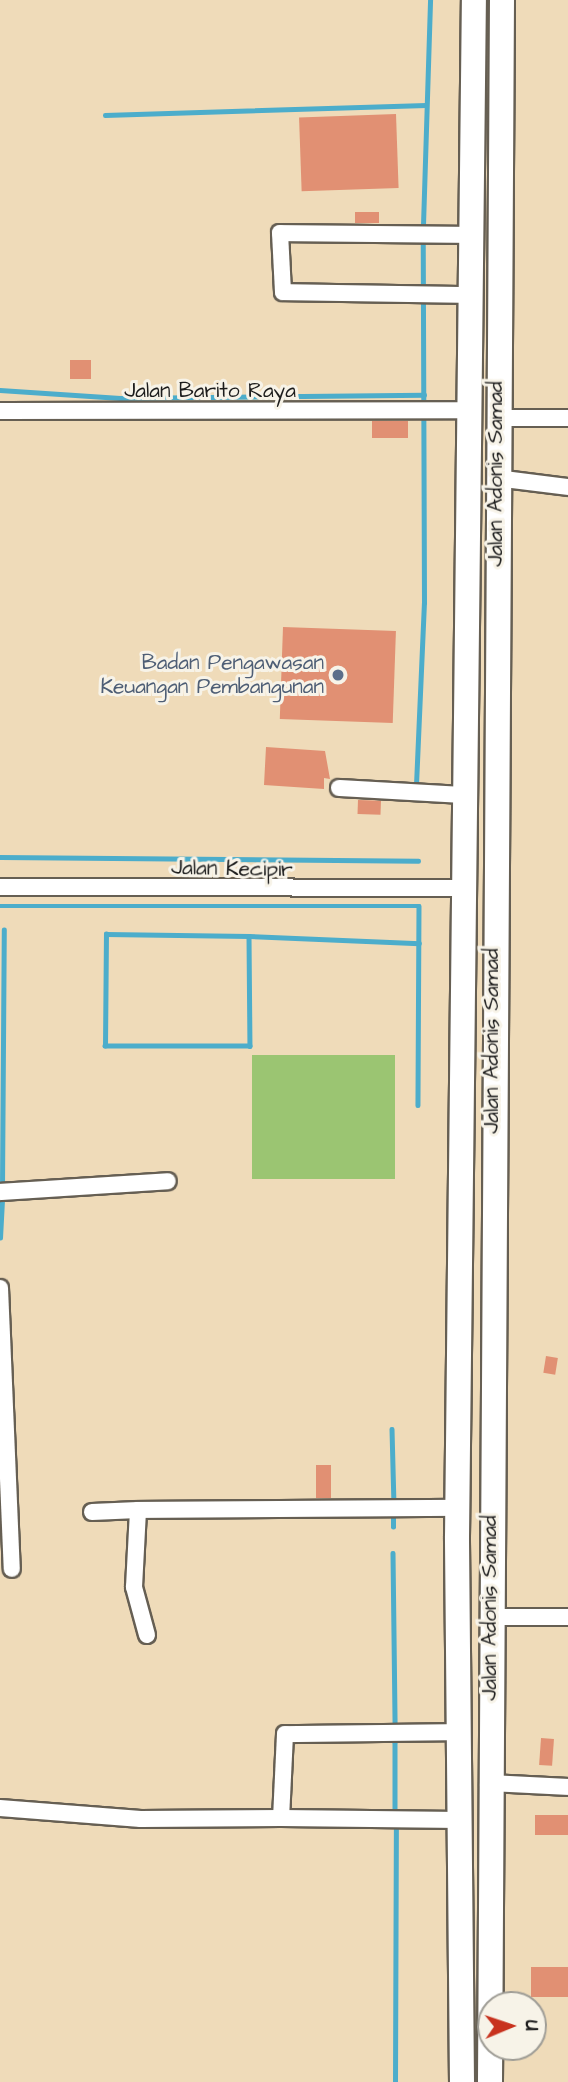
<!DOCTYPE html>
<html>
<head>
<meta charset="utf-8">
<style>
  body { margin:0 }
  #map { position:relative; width:568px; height:2082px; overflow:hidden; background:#efdbb9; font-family:"Architects Daughter",sans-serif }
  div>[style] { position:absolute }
  .green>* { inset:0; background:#9bc572; transform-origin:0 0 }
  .stream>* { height:4.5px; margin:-2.25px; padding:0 2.25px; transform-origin:2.25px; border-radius:2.25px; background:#4cadcb }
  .building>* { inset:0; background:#e19073; transform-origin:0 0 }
  .roads { filter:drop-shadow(2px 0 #665f53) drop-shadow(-2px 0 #665f53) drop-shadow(0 2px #665f53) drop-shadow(0 -2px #665f53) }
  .minor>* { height:16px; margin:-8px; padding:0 8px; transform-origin:8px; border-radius:8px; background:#fff }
  .highway>* { height:24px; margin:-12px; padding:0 12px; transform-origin:12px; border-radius:12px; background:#fff }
  .dots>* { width:19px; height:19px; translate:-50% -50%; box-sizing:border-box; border:4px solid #f7f3e8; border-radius:50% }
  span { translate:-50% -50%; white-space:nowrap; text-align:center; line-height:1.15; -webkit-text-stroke:6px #f7f3e8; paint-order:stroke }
  .street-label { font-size:21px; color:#1c1c1c }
  .service-label { font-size:21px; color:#4e5e75 }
  .right { translate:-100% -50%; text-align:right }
  .north { position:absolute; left:477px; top:1991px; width:70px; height:70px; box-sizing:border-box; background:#f7f3e8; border:2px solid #9f9d96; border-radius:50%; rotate:88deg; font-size:19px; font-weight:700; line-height:28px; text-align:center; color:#1c1c1c }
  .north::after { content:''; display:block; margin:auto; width:24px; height:32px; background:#c8321e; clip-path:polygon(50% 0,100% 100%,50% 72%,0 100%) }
</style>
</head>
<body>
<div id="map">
  <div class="green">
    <i style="left:252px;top:1055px;width:143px;height:124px"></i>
  </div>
  <div class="stream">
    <i style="left:105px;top:115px;width:321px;rotate:-1.8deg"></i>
    <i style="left:423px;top:225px;width:225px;rotate:-88.2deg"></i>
    <i style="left:0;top:390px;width:120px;rotate:3.8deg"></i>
    <i style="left:120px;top:398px;width:304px;rotate:-0.6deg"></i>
    <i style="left:416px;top:785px;width:182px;rotate:-87.5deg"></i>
    <i style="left:424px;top:603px;width:360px;rotate:-90.2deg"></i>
    <i style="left:0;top:857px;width:418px;rotate:0.5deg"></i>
    <i style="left:0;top:906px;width:419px"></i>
    <i style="left:419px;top:906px;width:199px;rotate:90.3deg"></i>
    <i style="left:249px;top:936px;width:110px;rotate:89.5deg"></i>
    <i style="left:250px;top:1046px;width:145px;rotate:180deg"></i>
    <i style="left:105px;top:1046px;width:112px;rotate:-89.5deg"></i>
    <i style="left:106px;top:934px;width:143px;rotate:0.8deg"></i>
    <i style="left:249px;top:936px;width:170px;rotate:2.4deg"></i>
    <i style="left:2px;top:1187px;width:257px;rotate:-89.6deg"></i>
    <i style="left:0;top:1238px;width:38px;rotate:-87deg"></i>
    <i style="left:392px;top:1429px;width:74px;rotate:88.5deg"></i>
    <i style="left:393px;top:1527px;width:12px;rotate:-90deg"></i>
    <i style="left:393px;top:1553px;width:172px;rotate:89.3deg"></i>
    <i style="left:395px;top:1743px;width:69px;rotate:90deg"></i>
    <i style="left:395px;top:2082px;width:252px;rotate:-89.8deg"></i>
  </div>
  <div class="building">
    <i style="left:396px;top:114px;width:74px;height:97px;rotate:88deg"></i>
    <i style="left:355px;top:212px;width:24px;height:11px"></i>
    <i style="left:70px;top:360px;width:21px;height:19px"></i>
    <i style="left:372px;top:421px;width:36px;height:17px"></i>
    <i style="left:283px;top:627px;width:113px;height:92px;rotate:2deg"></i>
    <i style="clip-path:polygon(266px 747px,325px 751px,330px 779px,324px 778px,324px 789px,264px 785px)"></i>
    <i style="left:358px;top:800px;width:23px;height:14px;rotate:2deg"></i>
    <i style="left:546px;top:1356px;width:12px;height:17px;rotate:9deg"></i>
    <i style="left:316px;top:1465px;width:15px;height:33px"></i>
    <i style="left:541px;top:1738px;width:13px;height:27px;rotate:4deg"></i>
    <i style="left:568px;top:1815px;width:20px;height:33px;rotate:90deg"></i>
    <i style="left:531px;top:1967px;width:37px;height:30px"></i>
  </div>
  <div class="roads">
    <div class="minor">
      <i style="left:468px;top:295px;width:185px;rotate:-179.1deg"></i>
      <i style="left:283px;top:292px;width:59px;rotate:-92.9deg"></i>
      <i style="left:280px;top:233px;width:190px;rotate:0.6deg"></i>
      <i style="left:0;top:411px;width:467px;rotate:-0.1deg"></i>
      <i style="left:496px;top:418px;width:72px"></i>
      <i style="left:496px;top:478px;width:73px;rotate:7.1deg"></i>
      <i style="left:339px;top:788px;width:125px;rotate:3.2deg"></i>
      <i style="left:0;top:887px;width:463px;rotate:0.1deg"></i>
      <i style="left:0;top:1192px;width:168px;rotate:-3.7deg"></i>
      <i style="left:0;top:1288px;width:281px;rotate:87.6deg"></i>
      <i style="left:92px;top:1512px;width:46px;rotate:-2.5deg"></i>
      <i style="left:491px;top:1617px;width:77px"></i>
      <i style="left:147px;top:1635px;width:50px;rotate:-105.2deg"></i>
      <i style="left:134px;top:1587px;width:77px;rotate:-87deg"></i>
      <i style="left:138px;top:1510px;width:319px;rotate:-0.4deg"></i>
      <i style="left:460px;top:1732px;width:175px;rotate:179.3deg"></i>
      <i style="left:285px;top:1734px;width:84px;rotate:92.7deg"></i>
      <i style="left:281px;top:1818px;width:180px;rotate:0.6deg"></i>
      <i style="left:488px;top:1783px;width:80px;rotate:2.9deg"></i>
      <i style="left:0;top:1808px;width:141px;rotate:4.5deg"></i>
      <i style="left:141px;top:1819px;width:140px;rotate:-0.4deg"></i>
    </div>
    <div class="highway">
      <i style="left:462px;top:2082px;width:545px;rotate:-90.53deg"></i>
      <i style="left:457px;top:1537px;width:1537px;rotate:-89.37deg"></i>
      <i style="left:490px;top:2082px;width:2082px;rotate:-89.67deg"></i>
    </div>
  </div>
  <div class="dots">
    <i style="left:338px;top:675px;background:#5c6f8a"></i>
  </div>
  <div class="street-label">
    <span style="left:210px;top:391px">Jalan Barito Raya</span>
    <span style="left:496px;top:474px;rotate:-90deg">Jalan Adonis Samad</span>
    <span style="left:232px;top:869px;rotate:1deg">Jalan Kecipir</span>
    <span style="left:492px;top:1041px;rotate:-90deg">Jalan Adonis Samad</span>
    <span style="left:490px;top:1608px;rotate:-90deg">Jalan Adonis Samad</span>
  </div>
  <div class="service-label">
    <span class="right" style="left:324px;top:675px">Badan Pengawasan<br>Keuangan Pembangunan</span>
  </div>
  <div class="north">U</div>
</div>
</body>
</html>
